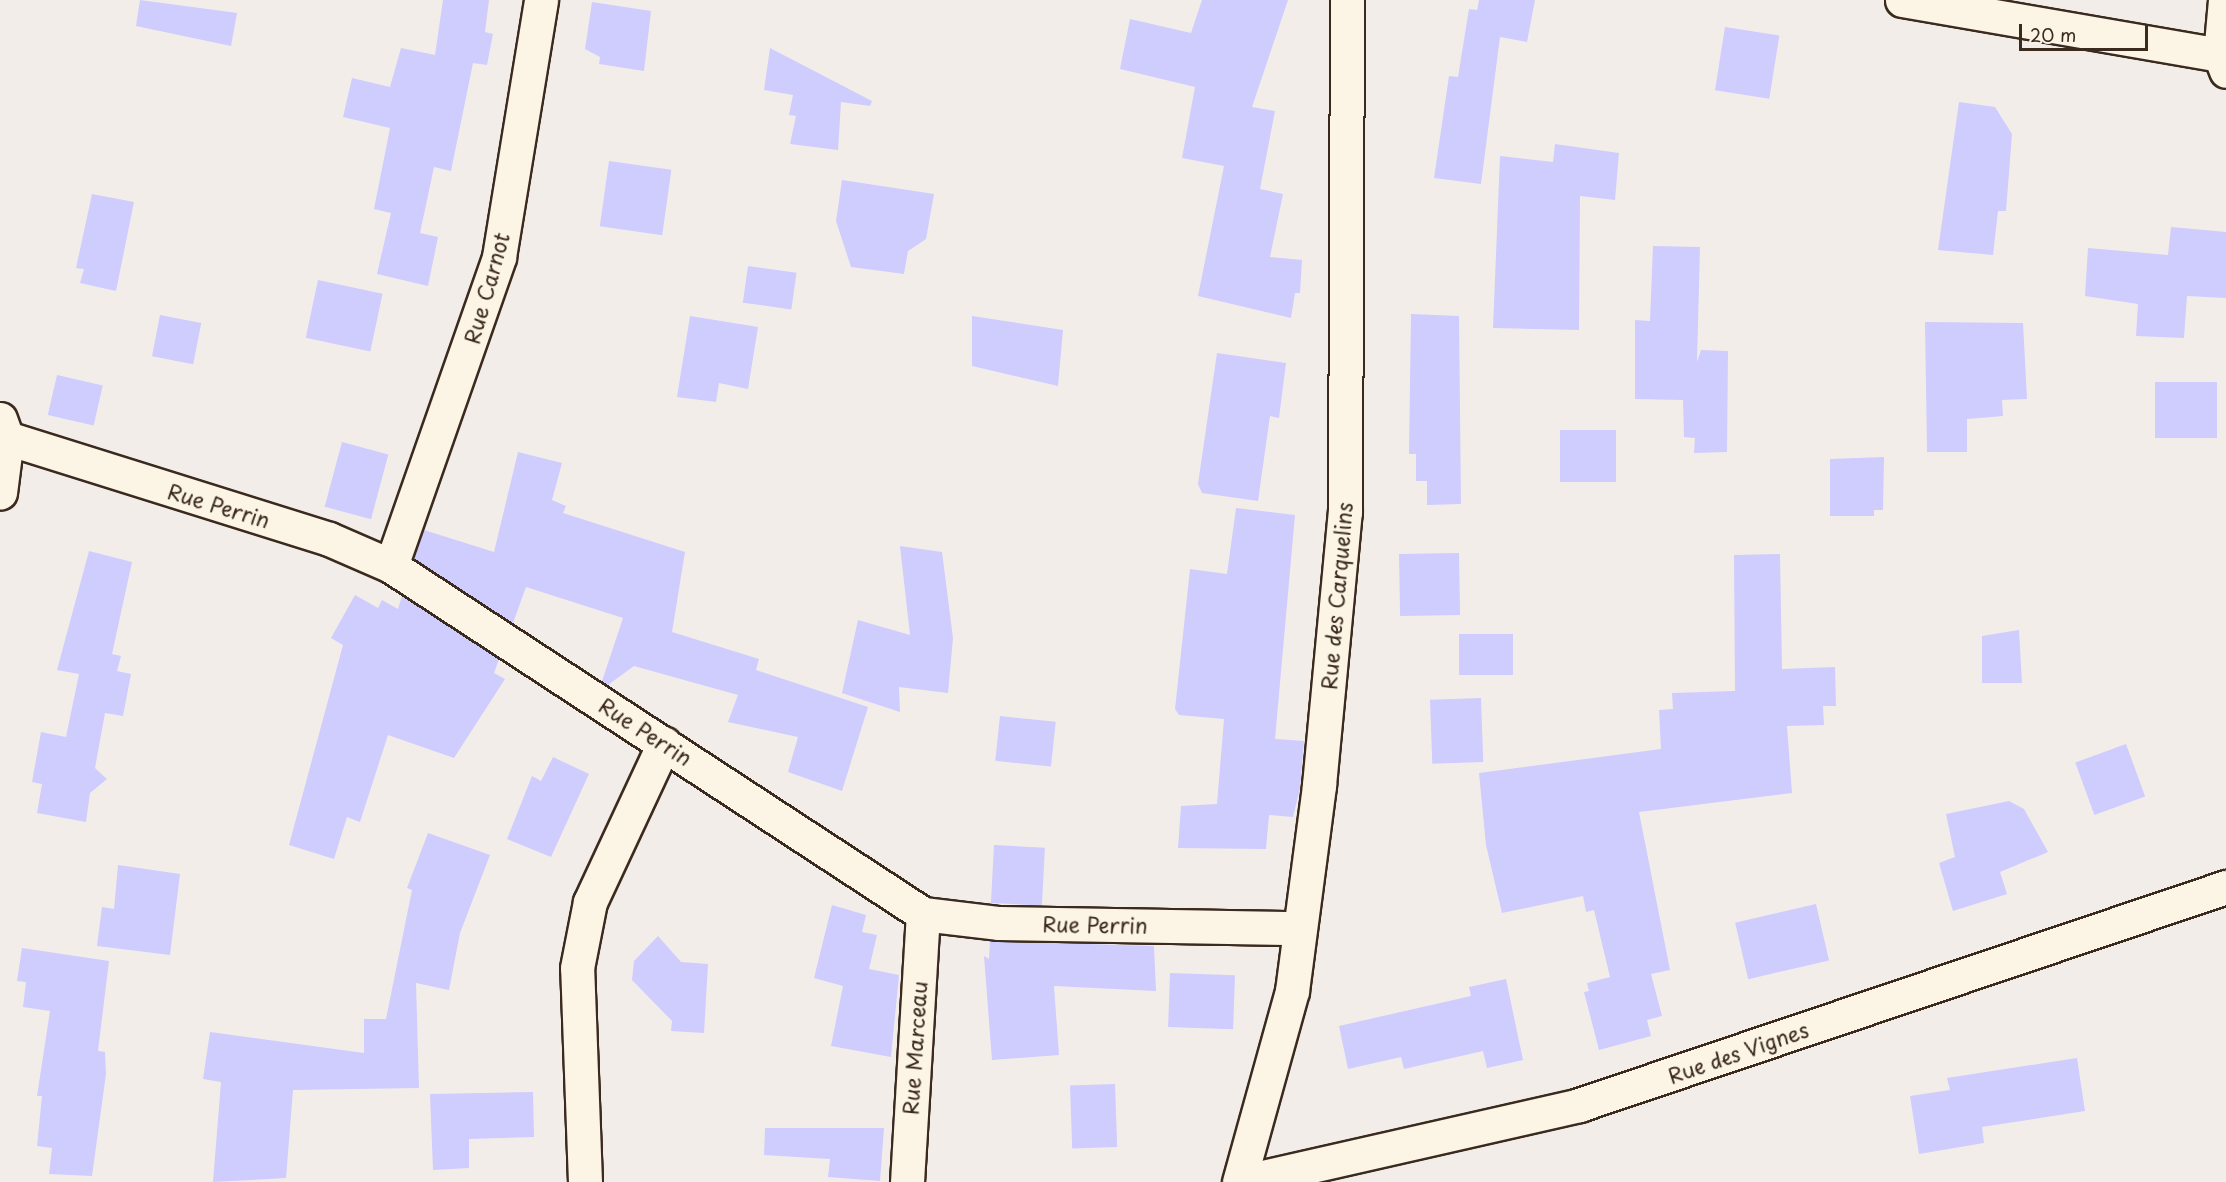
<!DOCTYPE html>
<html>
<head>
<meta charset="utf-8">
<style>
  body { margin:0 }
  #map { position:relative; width:2226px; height:1182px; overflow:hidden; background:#f3edea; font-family:"Playpen Sans",sans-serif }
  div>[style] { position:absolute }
  .building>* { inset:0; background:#cfccfe; transform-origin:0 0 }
  .roads { filter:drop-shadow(2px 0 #3b2a1e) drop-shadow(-2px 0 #3b2a1e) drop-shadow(0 2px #3b2a1e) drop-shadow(0 -2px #3b2a1e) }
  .minor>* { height:33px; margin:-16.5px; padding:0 16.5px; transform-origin:16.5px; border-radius:16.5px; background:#fcf5e5 }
  .tertiary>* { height:33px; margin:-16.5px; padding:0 16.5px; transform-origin:16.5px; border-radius:16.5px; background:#fcf5e5 }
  span { translate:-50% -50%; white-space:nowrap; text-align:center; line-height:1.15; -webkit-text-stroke:4.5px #fcf5e5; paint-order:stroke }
  .street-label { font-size:21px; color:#3b2a1e }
  .scale { position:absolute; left:2019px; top:24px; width:129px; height:27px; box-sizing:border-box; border:3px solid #3b2a1e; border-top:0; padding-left:8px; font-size:18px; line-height:21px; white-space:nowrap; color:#3b2a1e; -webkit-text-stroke:4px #fcf5e5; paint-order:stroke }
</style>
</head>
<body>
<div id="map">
  <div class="building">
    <i style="clip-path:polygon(140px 0,237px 13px,231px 46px,136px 26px)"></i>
    <i style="clip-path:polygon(443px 0,489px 0,485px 32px,493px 34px,487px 65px,473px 63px,451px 171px,434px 167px,420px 233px,438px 237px,428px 286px,377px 274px,391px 213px,374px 209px,390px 128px,343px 117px,352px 78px,390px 87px,401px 48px,435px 55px)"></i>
    <i style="clip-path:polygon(1202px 0,1288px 0,1252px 107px,1275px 111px,1260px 189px,1283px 194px,1270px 257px,1302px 260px,1300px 293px,1295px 293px,1291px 318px,1198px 296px,1224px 166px,1182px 158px,1195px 87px,1120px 69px,1130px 19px,1191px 33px)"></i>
    <i style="clip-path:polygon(1479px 0,1535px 0,1527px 42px,1500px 37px,1481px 184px,1434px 178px,1449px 76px,1458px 77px,1469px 9px,1477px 10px)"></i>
    <i style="clip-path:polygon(592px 2px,651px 11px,644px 71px,599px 64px,600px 57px,585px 49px)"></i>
    <i style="left:1725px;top:27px;width:55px;height:64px;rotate:9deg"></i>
    <i style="clip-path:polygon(770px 48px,872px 101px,870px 106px,841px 102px,838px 150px,790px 144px,796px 116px,789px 115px,793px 95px,764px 90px)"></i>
    <i style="clip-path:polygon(1959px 102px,1995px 107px,2012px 134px,2006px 211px,1998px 211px,1993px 255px,1938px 250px)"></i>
    <i style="clip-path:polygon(1555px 144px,1619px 153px,1615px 200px,1580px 196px,1579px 330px,1493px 328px,1500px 156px,1553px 162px)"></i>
    <i style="left:609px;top:161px;width:63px;height:66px;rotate:8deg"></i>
    <i style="clip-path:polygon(842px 180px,934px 194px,926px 239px,908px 251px,904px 274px,851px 267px,836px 221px)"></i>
    <i style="clip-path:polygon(92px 194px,134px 202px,116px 291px,80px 283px,84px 269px,76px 268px)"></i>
    <i style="clip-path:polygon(2171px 227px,2226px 232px,2226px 298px,2187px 296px,2184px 338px,2136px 336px,2138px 304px,2085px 296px,2088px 248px,2168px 255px)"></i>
    <i style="clip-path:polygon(1653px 246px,1700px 247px,1697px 362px,1701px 350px,1728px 351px,1727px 452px,1694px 453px,1695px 438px,1684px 437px,1683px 400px,1635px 399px,1635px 320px,1650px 321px)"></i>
    <i style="left:748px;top:266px;width:49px;height:37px;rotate:8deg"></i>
    <i style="left:318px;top:280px;width:66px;height:59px;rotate:12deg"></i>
    <i style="clip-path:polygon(1411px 314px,1459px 316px,1461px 504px,1427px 505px,1427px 481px,1416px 481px,1416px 454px,1409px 454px)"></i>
    <i style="left:160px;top:315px;width:42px;height:42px;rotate:11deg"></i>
    <i style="clip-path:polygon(690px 316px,758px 327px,748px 389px,719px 383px,716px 402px,677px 397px)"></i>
    <i style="clip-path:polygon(972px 316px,1063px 330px,1058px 386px,972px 366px)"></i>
    <i style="clip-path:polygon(1925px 322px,2023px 323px,2027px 399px,2002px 400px,2003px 416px,1967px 419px,1967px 452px,1927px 452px)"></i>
    <i style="clip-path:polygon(1217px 353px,1286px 363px,1279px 418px,1270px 416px,1258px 501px,1202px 493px,1198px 484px)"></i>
    <i style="left:57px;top:375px;width:47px;height:41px;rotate:13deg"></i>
    <i style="left:2155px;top:382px;width:62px;height:56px"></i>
    <i style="left:1560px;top:430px;width:56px;height:52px"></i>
    <i style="left:342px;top:442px;width:48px;height:67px;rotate:15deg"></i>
    <i style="clip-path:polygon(518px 452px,562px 463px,552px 500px,566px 506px,563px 513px,685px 552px,672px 632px,759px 659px,756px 670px,868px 707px,842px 791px,788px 772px,798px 737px,728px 722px,738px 695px,634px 666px,608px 685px,602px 681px,623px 618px,526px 587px,513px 623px,414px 559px,424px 530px,494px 552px)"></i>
    <i style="clip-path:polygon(1884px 457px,1883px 510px,1874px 510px,1874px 516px,1830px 516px,1830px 459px)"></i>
    <i style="clip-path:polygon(1236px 508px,1295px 515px,1275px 739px,1304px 741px,1300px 788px,1293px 817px,1269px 815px,1266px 849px,1178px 848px,1181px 806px,1217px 804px,1224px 719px,1179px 715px,1175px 709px,1190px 569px,1227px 574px)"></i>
    <i style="clip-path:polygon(900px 546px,942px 552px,953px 638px,948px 693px,899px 687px,900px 712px,842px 693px,858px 620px,910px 635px)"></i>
    <i style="clip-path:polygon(89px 551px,132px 562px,112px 654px,121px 656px,117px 671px,131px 674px,123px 716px,105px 713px,95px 768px,107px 779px,90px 793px,86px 822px,37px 813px,42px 784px,32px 782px,41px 732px,66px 737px,79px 674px,57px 670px)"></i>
    <i style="left:1459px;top:553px;width:62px;height:60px;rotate:89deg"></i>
    <i style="clip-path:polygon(1780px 554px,1782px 669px,1835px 667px,1836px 706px,1823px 706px,1824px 725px,1787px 726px,1792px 793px,1639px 812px,1670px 970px,1651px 974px,1662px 1016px,1647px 1020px,1651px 1036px,1599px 1050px,1584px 992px,1589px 991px,1587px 983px,1610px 977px,1594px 910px,1586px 912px,1583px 896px,1502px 913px,1486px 845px,1479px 773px,1661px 749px,1659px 710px,1673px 709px,1672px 693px,1735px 691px,1734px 555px)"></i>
    <i style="clip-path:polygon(355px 595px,378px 608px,382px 600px,398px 609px,402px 596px,499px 659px,494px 673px,505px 679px,454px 758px,388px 735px,360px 822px,347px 817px,334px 859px,289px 845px,343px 645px,331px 638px)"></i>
    <i style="clip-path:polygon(2019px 630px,2022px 683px,1982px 683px,1982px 636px)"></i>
    <i style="left:1513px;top:634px;width:41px;height:54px;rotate:90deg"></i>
    <i style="left:1481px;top:698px;width:64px;height:51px;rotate:88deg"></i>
    <i style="left:1000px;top:716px;width:56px;height:45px;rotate:6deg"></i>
    <i style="left:2126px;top:744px;width:56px;height:54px;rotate:70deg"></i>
    <i style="clip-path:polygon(553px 757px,589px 774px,551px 857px,507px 839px,532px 776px,541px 781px)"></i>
    <i style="clip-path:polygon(2009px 801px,2024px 809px,2048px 852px,2000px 872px,2007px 894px,1953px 911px,1939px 863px,1955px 857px,1946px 814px)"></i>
    <i style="clip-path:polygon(428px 833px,490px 855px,460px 933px,449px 990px,416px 983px,419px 1088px,293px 1090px,286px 1178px,213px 1182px,221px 1082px,203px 1079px,210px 1032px,364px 1053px,364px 1019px,386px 1019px,412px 890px,407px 888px)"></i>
    <i style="left:994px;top:845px;width:51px;height:58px;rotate:3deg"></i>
    <i style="clip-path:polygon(118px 865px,180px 874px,170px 955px,97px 946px,102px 907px,114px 909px)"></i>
    <i style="left:1816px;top:904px;width:58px;height:83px;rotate:77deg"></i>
    <i style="clip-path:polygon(832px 905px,866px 915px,862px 932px,877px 935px,869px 969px,899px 975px,891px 1057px,831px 1046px,843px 986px,814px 978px)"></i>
    <i style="clip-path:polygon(658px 936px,681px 962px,708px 964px,704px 1033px,671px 1031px,672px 1021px,632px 980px,634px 961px)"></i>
    <i style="clip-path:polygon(990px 941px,1154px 946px,1156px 991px,1054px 986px,1059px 1055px,992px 1060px,984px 956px,989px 959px)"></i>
    <i style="clip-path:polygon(22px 948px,109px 961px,98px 1051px,105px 1052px,106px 1074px,92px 1176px,49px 1174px,52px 1148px,37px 1146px,42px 1096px,37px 1096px,50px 1011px,23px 1007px,26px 982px,17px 981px)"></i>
    <i style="left:1170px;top:973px;width:65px;height:54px;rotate:2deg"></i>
    <i style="clip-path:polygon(1506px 979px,1523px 1060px,1487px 1068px,1483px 1051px,1404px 1069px,1401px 1057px,1348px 1069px,1339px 1026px,1471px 996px,1469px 987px)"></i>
    <i style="clip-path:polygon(2077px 1058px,2085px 1111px,1982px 1127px,1984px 1143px,1919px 1154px,1910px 1096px,1950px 1090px,1947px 1078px)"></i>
    <i style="left:1115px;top:1084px;width:63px;height:45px;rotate:88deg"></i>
    <i style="clip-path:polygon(533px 1092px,534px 1137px,469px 1139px,469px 1168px,433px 1170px,430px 1094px)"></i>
    <i style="clip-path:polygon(765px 1128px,884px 1128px,880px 1181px,828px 1177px,830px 1159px,764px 1155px)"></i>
  </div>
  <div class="roads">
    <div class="minor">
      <i style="left:1902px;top:0;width:323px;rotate:9.8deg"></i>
      <i style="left:2220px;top:55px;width:17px;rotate:69deg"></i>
      <i style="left:2220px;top:55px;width:55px;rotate:-84.8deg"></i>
      <i style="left:0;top:419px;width:20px;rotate:70deg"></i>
      <i style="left:7px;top:438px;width:55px;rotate:97.3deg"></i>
      <i style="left:7px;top:438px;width:337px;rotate:17.4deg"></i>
      <i style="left:329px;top:539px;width:68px;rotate:23.5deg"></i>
      <i style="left:391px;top:566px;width:636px;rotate:33.19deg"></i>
      <i style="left:923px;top:914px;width:77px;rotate:6.8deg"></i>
      <i style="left:999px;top:923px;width:301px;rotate:1deg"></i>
      <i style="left:391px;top:566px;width:327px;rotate:-70.7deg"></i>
      <i style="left:499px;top:257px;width:260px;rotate:-80.7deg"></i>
      <i style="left:585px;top:1182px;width:214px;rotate:-92.1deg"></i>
      <i style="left:577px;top:968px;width:67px;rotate:-78.9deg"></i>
      <i style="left:590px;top:902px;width:175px;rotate:-65deg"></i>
      <i style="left:907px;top:1182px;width:268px;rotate:-86.6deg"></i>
      <i style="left:1239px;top:1182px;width:198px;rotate:-74.5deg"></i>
      <i style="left:1292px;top:991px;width:208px;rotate:-82.5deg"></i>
      <i style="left:1319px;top:785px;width:274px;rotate:-84.6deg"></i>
      <i style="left:1345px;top:512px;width:512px;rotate:-89.78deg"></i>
    </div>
    <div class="tertiary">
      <i style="left:1241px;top:1182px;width:347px;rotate:-12.8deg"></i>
      <i style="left:1579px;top:1105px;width:683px;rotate:-18.62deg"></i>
    </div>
  </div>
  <div class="street-label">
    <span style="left:486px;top:288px;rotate:-74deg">Rue Carnot</span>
    <span style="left:219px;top:505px;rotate:17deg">Rue Perrin</span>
    <span style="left:1336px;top:596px;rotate:-85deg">Rue des Carquelins</span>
    <span style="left:646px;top:731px;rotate:33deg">Rue Perrin</span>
    <span style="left:1095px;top:924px;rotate:1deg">Rue Perrin</span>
    <span style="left:914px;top:1048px;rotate:-86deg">Rue Marceau</span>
    <span style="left:1738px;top:1052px;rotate:-19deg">Rue des Vignes</span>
  </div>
  <div class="scale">20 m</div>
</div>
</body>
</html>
